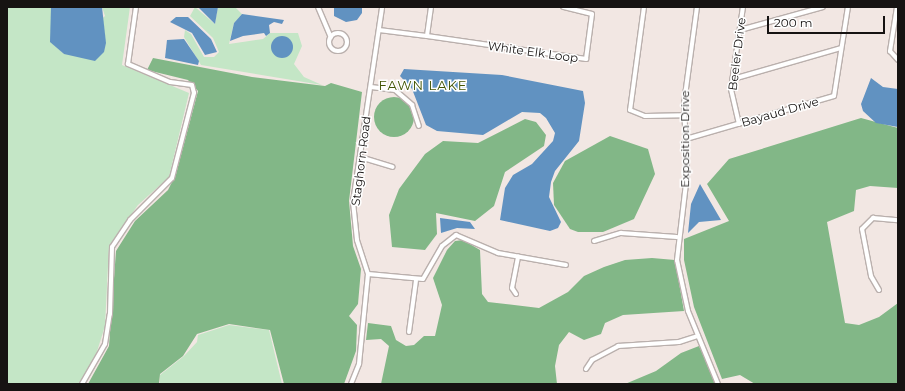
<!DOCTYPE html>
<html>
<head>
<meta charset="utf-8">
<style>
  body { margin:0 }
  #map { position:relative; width:905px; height:391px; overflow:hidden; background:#f2e7e3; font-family:Montserrat,sans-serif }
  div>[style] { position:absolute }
  .green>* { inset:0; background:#c4e6c6 }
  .forest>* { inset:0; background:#82b787 }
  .round { border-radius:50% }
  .water>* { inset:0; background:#6192c1 }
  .roads { filter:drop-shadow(1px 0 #bab0ad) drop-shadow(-1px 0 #bab0ad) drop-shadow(0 1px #bab0ad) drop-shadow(0 -1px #bab0ad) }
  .minor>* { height:4px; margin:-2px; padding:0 2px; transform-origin:2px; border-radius:2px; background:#fff }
  .minor>.ring { margin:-2px; padding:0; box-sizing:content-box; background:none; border:4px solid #fff; border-radius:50% }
  span { translate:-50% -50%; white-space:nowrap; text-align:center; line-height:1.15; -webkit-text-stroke:3px #fff; paint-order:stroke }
  .street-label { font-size:12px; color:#161312 }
  .neighbourhood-label { font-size:13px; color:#435505; letter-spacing:1px }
  .frame { position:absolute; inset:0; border:8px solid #161312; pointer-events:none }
  .scale { position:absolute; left:767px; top:16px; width:118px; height:18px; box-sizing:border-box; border:2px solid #161312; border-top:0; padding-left:5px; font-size:12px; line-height:14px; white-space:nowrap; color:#161312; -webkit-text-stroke:3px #fff; paint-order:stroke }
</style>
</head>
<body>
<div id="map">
  <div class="green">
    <i style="clip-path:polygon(7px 7px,51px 7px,51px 42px,64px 54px,105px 16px,102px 7px,130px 7px,122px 65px,189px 93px,169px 177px,138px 205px,109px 246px,105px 326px,94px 361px,80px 384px,7px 384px)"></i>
    <i style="clip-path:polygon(195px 7px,215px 24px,218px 7px,235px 7px,242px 14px,234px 23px,229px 44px,263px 39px,270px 33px,298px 33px,302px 46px,294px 64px,304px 77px,322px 85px,201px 65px,184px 37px,185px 30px,191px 34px,204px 57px,214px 57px,219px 52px,213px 38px,190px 16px)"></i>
    <i style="clip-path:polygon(229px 325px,269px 330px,282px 384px,160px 384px,160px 375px,184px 356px,197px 342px,198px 335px)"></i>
  </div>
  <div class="forest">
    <i style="clip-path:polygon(153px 58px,252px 77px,325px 86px,331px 83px,362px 92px,349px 201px,353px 246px,361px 269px,358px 304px,349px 316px,357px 325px,356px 351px,344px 384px,284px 384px,270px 330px,229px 324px,197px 334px,183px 356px,160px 374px,159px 384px,88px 384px,109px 346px,116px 251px,135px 221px,168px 190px,176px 174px,198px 91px,188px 80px,147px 70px)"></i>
    <i class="round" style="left:374px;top:97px;width:40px;height:40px"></i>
    <i style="clip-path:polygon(861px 118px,898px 128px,898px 188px,870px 186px,856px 190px,854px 211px,827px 222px,845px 323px,859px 325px,879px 317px,898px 303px,898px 384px,755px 384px,740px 375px,722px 379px,694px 307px,684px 260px,684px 239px,729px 221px,707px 184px,729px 159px)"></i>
    <i style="clip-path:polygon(525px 119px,536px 122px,546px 135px,544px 146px,505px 172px,494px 206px,475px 221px,436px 213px,437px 234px,425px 250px,392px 247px,389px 215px,399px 189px,425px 154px,443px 141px,478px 143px)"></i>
    <i style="clip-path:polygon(610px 136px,648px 149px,655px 174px,634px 219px,603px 232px,578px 232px,570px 229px,554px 205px,553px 183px,565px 161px)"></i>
    <i style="clip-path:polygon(463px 240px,480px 250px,482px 294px,488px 302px,539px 308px,568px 292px,584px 276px,604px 267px,625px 260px,652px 258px,675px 260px,684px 311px,623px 315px,605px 323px,601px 334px,584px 340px,569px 332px,559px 345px,555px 366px,557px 384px,381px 384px,389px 346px,381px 339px,366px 340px,368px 323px,391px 326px,396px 340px,406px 346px,414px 345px,424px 336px,435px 336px,442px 305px,433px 278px,447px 250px,455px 241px)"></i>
    <i style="clip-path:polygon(699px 346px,717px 384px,625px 384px,656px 371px,681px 353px)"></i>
  </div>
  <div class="water">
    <i style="clip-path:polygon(51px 7px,102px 7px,106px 43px,104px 52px,95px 61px,64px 54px,50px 42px)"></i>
    <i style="clip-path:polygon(198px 7px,218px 7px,215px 24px)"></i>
    <i style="clip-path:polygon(334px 7px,362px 7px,362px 13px,357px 20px,346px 22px,334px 16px)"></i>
    <i style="clip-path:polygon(242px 14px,284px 20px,282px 24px,274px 22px,269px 25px,270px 33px,266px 36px,264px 33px,243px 36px,230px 41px,234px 23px)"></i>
    <i style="clip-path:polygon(176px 17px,188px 17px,211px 39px,217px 52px,205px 55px,192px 33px,170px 22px)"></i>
    <i class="round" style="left:271px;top:36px;width:22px;height:22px"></i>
    <i style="clip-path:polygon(184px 39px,199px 61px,198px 65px,165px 58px,167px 40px)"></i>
    <i style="clip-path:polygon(404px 69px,502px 75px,583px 91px,585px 103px,579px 141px,555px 171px,551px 182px,549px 197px,561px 222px,558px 228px,550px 231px,500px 220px,505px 188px,513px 175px,532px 164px,553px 141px,555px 133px,546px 118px,540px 113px,522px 112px,483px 135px,437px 131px,426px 125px,412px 89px,400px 76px)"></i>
    <i style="clip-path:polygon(871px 78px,883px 87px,898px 89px,898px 127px,876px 123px,863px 111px,861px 104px)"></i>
    <i style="clip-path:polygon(700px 184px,721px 220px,699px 222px,688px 233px,691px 204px)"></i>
    <i style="clip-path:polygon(440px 218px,470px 222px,475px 229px,457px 228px,441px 233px)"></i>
  </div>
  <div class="roads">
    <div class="minor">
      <i style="left:318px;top:7px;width:33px;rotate:67deg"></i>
      <i style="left:431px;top:7px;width:29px;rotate:98deg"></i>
      <i style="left:427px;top:36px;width:161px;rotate:8.2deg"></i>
      <i style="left:586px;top:59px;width:45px;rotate:-82.4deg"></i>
      <i style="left:592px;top:14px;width:30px;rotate:-166deg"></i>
      <i style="left:644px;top:7px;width:104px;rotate:97.7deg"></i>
      <i style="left:630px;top:110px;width:16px;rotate:22deg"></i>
      <i style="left:645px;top:116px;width:39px;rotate:-1deg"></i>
      <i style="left:697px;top:7px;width:97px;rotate:97.7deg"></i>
      <i style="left:684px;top:103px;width:72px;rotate:87.6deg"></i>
      <i style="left:687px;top:175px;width:86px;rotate:96.7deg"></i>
      <i style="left:677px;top:260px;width:52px;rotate:77.8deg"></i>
      <i style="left:688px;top:311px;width:79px;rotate:67.7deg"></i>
      <i style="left:897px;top:7px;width:45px;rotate:99deg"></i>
      <i style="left:890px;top:51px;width:12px;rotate:48deg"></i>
      <i style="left:379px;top:30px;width:48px;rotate:7.1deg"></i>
      <i style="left:740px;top:30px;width:86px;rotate:-15.5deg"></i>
      <i class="ring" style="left:329px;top:33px;width:14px;height:14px"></i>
      <i style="left:733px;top:79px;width:112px;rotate:-16deg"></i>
      <i style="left:371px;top:87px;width:24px;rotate:7deg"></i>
      <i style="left:395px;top:90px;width:23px;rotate:41deg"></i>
      <i style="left:412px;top:105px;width:22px;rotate:72deg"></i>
      <i style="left:739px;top:124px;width:36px;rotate:-103deg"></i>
      <i style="left:731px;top:89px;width:83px;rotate:-81.7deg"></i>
      <i style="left:686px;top:139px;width:154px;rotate:-16.2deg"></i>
      <i style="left:834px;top:96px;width:90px;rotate:-81.1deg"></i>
      <i style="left:360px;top:157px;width:34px;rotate:17deg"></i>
      <i style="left:594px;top:241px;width:28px;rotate:-17deg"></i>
      <i style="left:621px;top:233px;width:56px;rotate:4.1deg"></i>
      <i style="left:368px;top:274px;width:55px;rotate:5.2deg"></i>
      <i style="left:423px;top:279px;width:38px;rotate:-60deg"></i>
      <i style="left:442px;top:246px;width:18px;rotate:-38deg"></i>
      <i style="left:456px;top:235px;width:46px;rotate:23.2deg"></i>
      <i style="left:498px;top:253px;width:69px;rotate:10deg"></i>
      <i style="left:879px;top:290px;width:16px;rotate:-120deg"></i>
      <i style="left:871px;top:276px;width:48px;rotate:-100.8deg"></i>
      <i style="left:862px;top:229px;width:16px;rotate:-45deg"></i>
      <i style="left:873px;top:218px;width:25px;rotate:5deg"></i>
      <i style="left:516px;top:294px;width:7px;rotate:-124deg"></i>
      <i style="left:512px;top:288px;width:32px;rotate:-79deg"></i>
      <i style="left:409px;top:332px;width:52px;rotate:-82.3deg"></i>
      <i style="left:586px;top:369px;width:11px;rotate:-56deg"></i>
      <i style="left:592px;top:360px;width:30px;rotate:-28deg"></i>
      <i style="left:618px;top:346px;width:61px;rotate:-3.8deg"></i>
      <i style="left:679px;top:342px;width:20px;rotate:-18deg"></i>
      <i style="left:82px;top:384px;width:46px;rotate:-60.1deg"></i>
      <i style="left:105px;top:344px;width:30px;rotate:-81deg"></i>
      <i style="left:110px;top:314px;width:67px;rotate:-88.3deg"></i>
      <i style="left:112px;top:247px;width:32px;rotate:-56deg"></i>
      <i style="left:130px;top:220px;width:59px;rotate:-45deg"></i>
      <i style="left:172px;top:178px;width:88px;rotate:-75.5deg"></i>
      <i style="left:194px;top:93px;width:8px;rotate:-104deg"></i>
      <i style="left:192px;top:85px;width:22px;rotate:-172deg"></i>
      <i style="left:170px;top:82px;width:46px;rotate:-156.8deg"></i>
      <i style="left:128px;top:64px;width:58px;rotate:-82deg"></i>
      <i style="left:351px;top:384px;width:22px;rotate:-68deg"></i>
      <i style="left:359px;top:364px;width:90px;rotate:-84.3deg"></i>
      <i style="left:368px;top:274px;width:36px;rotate:-108deg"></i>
      <i style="left:357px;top:240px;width:38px;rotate:-96deg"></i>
      <i style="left:353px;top:202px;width:197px;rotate:-81.5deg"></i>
    </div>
  </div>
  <div class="street-label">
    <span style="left:533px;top:52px;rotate:8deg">White Elk Loop</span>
    <span style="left:737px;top:54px;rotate:-83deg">Beeler Drive</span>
    <span style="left:780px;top:112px;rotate:-16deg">Bayaud Drive</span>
    <span style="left:685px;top:139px;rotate:-90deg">Exposition Drive</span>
    <span style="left:361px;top:161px;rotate:-83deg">Staghorn Road</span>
  </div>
  <div class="neighbourhood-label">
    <span style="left:423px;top:85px">FAWN LAKE</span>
  </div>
  <div class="frame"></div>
  <div class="scale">200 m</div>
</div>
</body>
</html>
